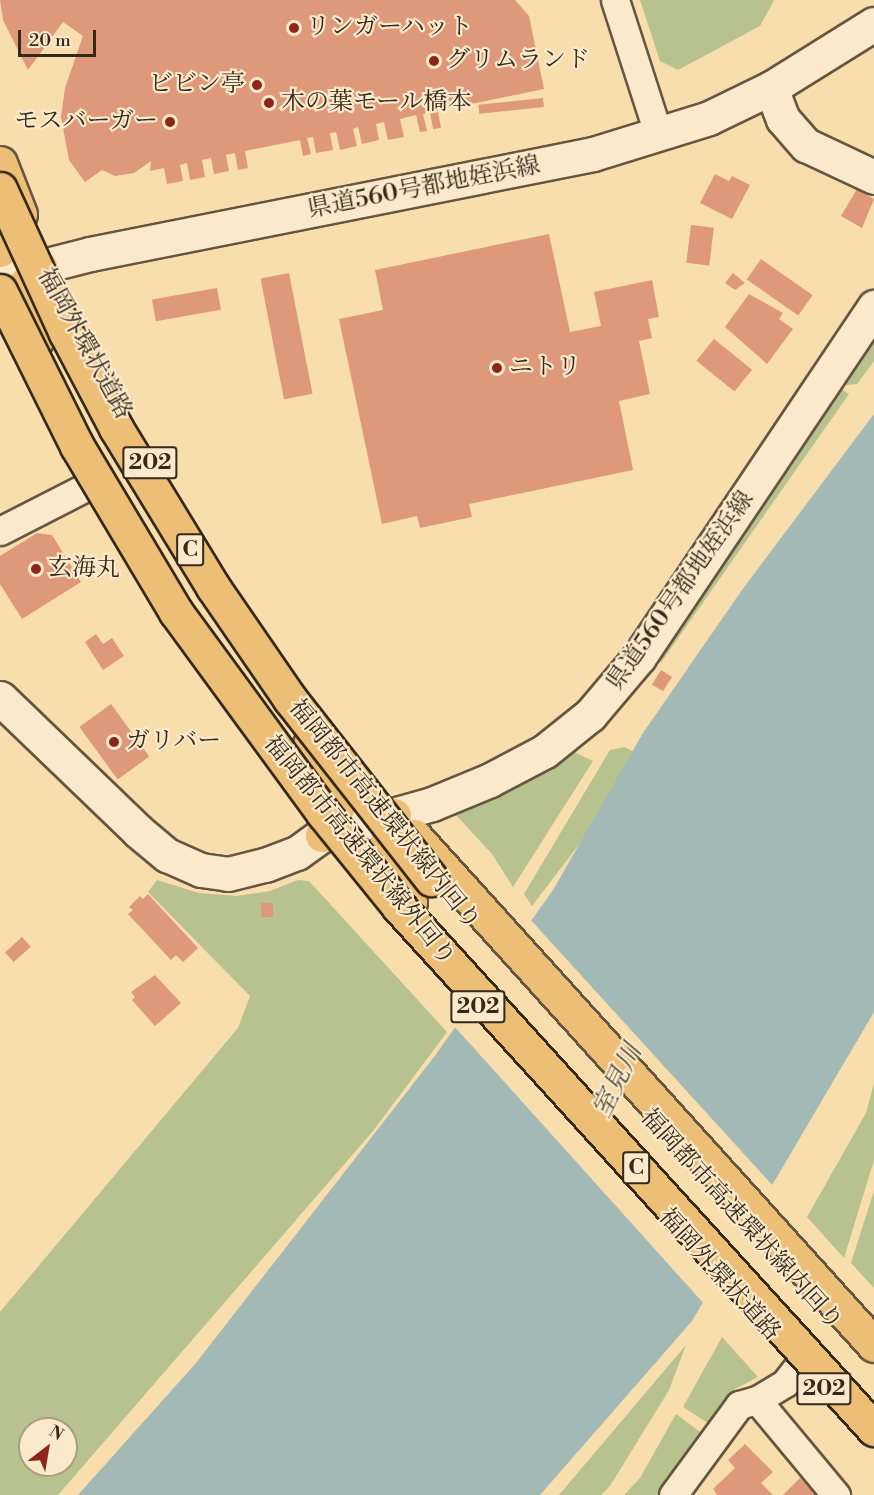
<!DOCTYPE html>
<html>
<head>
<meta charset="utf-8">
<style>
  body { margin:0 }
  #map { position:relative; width:874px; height:1495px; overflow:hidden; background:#f8ddad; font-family:"Libre Bodoni","Noto Serif JP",serif }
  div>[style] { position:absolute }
  .green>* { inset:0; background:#b7c28e; transform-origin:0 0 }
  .water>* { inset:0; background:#a2b9b5 }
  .pier>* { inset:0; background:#f8ddad }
  .building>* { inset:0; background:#de987a; transform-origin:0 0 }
  .roads { filter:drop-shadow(2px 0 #655640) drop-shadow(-2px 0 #655640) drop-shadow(0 2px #655640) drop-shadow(0 -2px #655640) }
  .street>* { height:27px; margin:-13.5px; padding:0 13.5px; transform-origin:13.5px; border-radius:13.5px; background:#fae9ca }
  .secondary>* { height:33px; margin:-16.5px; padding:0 16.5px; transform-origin:16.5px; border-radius:16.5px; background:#fae9ca }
  .highway>* { height:33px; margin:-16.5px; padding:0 16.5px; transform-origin:16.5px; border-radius:16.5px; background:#ecbe76 }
  .bridges { filter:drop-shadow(2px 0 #34291b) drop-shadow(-2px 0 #34291b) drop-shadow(0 2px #34291b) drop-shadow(0 -2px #34291b) }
  .highway-bridge>* { height:33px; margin:-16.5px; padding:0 16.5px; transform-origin:16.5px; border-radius:16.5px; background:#ecbe76 }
  .dots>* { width:16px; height:16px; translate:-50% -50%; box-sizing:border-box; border:3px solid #fae9ca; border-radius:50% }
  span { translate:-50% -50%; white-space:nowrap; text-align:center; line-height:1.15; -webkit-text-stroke:4.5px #fae9ca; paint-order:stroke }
  .shield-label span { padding:2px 4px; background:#fae9ca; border:2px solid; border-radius:4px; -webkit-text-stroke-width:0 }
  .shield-label { font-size:22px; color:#34291b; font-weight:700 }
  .poi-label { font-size:24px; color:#34291b }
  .left { translate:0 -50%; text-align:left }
  .right { translate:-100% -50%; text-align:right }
  .street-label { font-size:24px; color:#34291b }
  .water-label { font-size:26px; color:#504d42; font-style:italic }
  .north { position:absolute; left:18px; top:1417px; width:60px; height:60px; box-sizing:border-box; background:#fae9ca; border:2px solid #ab9c84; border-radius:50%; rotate:31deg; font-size:16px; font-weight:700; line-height:24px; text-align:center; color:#34291b }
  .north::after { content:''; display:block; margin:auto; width:21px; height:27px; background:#8f2418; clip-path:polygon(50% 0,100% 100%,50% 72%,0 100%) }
  .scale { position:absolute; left:18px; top:30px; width:78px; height:27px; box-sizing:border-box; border:3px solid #34291b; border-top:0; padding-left:8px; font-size:18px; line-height:21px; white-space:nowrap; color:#34291b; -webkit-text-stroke:4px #fae9ca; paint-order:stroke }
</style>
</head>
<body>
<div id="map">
  <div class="green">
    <i style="clip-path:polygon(640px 0,774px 0,760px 26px,678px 70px,660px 61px)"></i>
    <i style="clip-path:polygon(874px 328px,874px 361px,857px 384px,835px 386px)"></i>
    <i style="left:849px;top:394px;width:328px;height:17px;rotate:125deg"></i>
    <i style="clip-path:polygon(625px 747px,645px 758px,532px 906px,524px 894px,610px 750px)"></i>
    <i style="clip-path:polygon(572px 751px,593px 761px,513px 887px,492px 854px,455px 814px)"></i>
    <i style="clip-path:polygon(evenodd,157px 880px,199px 893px,237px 896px,270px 891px,298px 880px,309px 881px,447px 1032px,373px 1131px,58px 1495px,0 1495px,0 1312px,238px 1028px,250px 996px,148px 892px,157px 880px,30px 1429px,66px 1429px,66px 1465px,30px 1465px,30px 1429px)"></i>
    <i style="clip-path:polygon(874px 1083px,874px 1160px,844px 1258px,807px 1217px,866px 1113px)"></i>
    <i style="clip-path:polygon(874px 1191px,874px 1288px,851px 1263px)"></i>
    <i style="clip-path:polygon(722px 1337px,758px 1377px,735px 1389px,708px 1423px,683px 1407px)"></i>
    <i style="clip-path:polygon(686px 1345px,669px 1390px,610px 1486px,601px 1495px,559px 1495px)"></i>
    <i style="clip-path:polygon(676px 1414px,703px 1434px,662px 1495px,624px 1495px,640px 1478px)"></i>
  </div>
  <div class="water">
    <i style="clip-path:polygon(874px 414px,874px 1012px,692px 1321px,540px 1495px,78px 1495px,196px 1363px,434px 1057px,553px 890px,643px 733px,742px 590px)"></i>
  </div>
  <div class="pier">
    <i style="clip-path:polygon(529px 918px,774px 1187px,705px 1305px,453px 1025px)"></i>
  </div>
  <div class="building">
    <i style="clip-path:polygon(0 0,515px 0,529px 16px,544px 89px,423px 114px,427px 131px,420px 132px,416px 115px,400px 119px,404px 137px,388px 140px,384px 122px,376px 124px,379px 140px,362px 144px,358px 127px,353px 129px,357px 146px,340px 150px,336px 132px,330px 133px,333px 150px,316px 153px,313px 137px,307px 138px,311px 154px,303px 156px,300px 140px,245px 151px,248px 168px,238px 170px,235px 153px,226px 155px,229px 171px,214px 174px,211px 158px,202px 160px,205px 177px,190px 180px,187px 163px,180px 165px,183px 181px,167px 184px,164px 168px,150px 171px,151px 161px,134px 173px,115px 176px,102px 170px,85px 182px,69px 160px,61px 117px,65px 88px,83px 36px,63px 22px,28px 70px,3px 20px)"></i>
    <i style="left:543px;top:98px;width:9px;height:65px;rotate:84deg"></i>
    <i style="left:438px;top:112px;width:16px;height:8px;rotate:79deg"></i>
    <i style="clip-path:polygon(715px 174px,729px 181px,732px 176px,750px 185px,732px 219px,700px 203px)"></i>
    <i style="clip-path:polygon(857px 189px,874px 199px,862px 228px,841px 216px)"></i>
    <i style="left:691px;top:225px;width:23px;height:38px;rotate:7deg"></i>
    <i style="clip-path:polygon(549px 234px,570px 332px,601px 326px,594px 292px,652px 280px,659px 317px,648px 319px,652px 338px,639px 341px,650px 394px,619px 401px,633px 470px,469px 504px,472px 517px,420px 528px,417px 516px,382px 524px,339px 319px,383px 310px,375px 270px)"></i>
    <i style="left:761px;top:259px;width:63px;height:25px;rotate:35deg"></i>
    <i style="left:289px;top:273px;width:123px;height:29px;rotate:79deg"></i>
    <i style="clip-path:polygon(733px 273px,745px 283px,735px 290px,725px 283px)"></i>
    <i style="left:217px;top:288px;width:22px;height:66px;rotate:80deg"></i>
    <i style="clip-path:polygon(749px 294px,783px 313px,779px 319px,793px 329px,767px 364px,725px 327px)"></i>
    <i style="left:714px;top:339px;width:49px;height:28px;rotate:39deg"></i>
    <i style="clip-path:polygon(37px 533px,52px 535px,81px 582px,22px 619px,0 584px,0 556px)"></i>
    <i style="clip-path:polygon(96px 634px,103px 644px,112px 638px,124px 656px,103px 670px,85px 642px)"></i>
    <i style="left:661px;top:670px;width:13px;height:17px;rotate:32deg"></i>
    <i style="left:111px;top:704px;width:65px;height:39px;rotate:54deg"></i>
    <i style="clip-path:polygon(148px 894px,198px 948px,183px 962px,176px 955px,171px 960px,128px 914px,133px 910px,129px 907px,140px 896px,143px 899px)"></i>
    <i style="left:273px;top:903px;width:14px;height:12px;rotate:90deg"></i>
    <i style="left:22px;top:937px;width:13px;height:23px;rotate:48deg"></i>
    <i style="clip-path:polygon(155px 975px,181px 1003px,155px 1026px,132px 1000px,135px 997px,131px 992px)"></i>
    <i style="clip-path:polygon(745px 1444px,773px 1472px,761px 1483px,773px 1495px,717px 1495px,713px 1489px,735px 1468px,728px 1460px)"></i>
    <i style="clip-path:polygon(800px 1478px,817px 1495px,783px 1495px)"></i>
  </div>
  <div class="roads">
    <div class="street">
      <i style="left:615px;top:0;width:140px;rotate:72.1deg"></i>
      <i style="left:0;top:531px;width:99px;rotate:-27.1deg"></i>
      <i style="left:757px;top:1400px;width:124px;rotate:50.3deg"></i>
      <i style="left:673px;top:1495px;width:112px;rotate:-53.7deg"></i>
      <i style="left:739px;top:1405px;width:19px;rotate:-16deg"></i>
      <i style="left:757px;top:1400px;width:33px;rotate:-31deg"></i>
      <i style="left:785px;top:1383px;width:24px;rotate:-52deg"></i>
    </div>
    <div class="secondary">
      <i style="left:771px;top:88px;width:33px;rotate:69deg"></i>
      <i style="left:783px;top:119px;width:35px;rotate:49deg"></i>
      <i style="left:806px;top:145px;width:75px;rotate:25.2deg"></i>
      <i style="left:0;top:277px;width:93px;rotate:-14.3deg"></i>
      <i style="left:90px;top:254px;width:513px;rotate:-11.24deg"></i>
      <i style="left:593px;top:154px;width:121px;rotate:-17.2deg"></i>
      <i style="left:709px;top:118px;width:69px;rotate:-25.8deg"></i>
      <i style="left:771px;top:88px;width:121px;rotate:-31.9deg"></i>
      <i style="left:0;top:698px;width:192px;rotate:43.9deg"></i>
      <i style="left:138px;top:831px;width:38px;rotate:40deg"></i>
      <i style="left:167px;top:855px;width:37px;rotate:24deg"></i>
      <i style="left:201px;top:870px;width:27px;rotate:8deg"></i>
      <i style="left:228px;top:874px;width:38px;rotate:-14deg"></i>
      <i style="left:265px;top:865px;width:34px;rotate:-21deg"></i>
      <i style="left:297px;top:853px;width:31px;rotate:-36deg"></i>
      <i style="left:322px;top:835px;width:114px;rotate:-15.7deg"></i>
      <i style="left:432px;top:804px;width:63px;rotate:-22.5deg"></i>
      <i style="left:490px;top:780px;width:62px;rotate:-27.8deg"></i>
      <i style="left:545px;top:751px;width:58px;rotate:-38.7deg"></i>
      <i style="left:590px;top:715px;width:76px;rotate:-49.8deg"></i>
      <i style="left:639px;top:657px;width:422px;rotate:-56.1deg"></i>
    </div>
    <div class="highway">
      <i style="left:0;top:163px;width:55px;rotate:68.6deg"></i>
      <i style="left:0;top:216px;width:27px;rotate:82deg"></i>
      <i style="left:4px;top:243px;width:8px;rotate:120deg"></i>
      <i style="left:37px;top:339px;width:38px;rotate:-115deg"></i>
      <i style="left:21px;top:305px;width:21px;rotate:-79deg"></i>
      <i style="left:25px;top:284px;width:23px;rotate:-49deg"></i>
      <i style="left:310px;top:744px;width:47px;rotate:58deg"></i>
      <i style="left:335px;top:784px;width:24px;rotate:85deg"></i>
      <i style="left:337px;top:808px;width:31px;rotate:119deg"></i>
      <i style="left:394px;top:815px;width:42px;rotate:105deg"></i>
      <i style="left:383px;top:856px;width:29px;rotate:68deg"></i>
      <i style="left:394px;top:883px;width:25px;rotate:50deg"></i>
      <i style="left:414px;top:836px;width:686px;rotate:47.89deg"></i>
    </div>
  </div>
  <div class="bridges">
    <div class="highway-bridge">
      <i style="left:0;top:189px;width:158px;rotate:65.4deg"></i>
      <i style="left:66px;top:333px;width:107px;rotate:62.2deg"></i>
      <i style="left:116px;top:428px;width:186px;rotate:58.6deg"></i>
      <i style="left:213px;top:587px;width:136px;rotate:55.5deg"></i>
      <i style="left:290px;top:699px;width:229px;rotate:51.9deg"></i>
      <i style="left:0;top:291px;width:173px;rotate:63.6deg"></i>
      <i style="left:77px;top:446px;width:193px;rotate:59.2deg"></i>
      <i style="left:176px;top:612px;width:249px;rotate:53.8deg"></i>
      <i style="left:323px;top:813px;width:121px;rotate:51deg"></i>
      <i style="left:399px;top:907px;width:706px;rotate:47.7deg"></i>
    </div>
  </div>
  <div class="dots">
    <i style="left:294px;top:28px;background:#8f2418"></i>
    <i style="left:434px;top:61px;background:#8f2418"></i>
    <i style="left:257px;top:85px;background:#8f2418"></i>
    <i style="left:269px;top:103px;background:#8f2418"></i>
    <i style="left:170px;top:122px;background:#8f2418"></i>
    <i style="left:497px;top:368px;background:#8f2418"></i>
    <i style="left:36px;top:569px;background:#8f2418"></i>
    <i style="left:114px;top:742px;background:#8f2418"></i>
  </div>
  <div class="shield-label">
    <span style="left:150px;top:463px">202</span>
    <span style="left:190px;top:550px">C</span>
    <span style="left:478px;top:1007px">202</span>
    <span style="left:636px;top:1168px">C</span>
    <span style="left:824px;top:1389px">202</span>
  </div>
  <div class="poi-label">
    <span class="left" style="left:306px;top:28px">リンガーハット</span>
    <span class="left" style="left:446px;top:61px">グリムランド</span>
    <span class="right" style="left:245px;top:85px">ビビン亭</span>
    <span class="left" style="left:281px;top:103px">木の葉モール橋本</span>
    <span class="right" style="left:158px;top:122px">モスバーガー</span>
    <span class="left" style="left:509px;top:368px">ニトリ</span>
    <span class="left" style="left:48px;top:569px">玄海丸</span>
    <span class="left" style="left:126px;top:742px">ガリバー</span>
  </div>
  <div class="street-label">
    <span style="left:424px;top:188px;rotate:-11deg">県道560号都地姪浜線</span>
    <span style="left:84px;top:344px;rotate:61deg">福岡外環状道路</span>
    <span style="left:681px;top:591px;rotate:-55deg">県道560号都地姪浜線</span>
    <span style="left:384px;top:815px;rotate:51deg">福岡都市高速環状線内回り</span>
    <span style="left:359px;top:851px;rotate:51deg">福岡都市高速環状線外回り</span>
    <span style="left:741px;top:1220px;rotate:48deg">福岡都市高速環状線内回り</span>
    <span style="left:719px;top:1275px;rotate:48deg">福岡外環状道路</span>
  </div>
  <div class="water-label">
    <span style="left:618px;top:1081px;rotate:-64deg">室見川</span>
  </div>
  <div class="north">N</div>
  <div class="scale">20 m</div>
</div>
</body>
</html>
